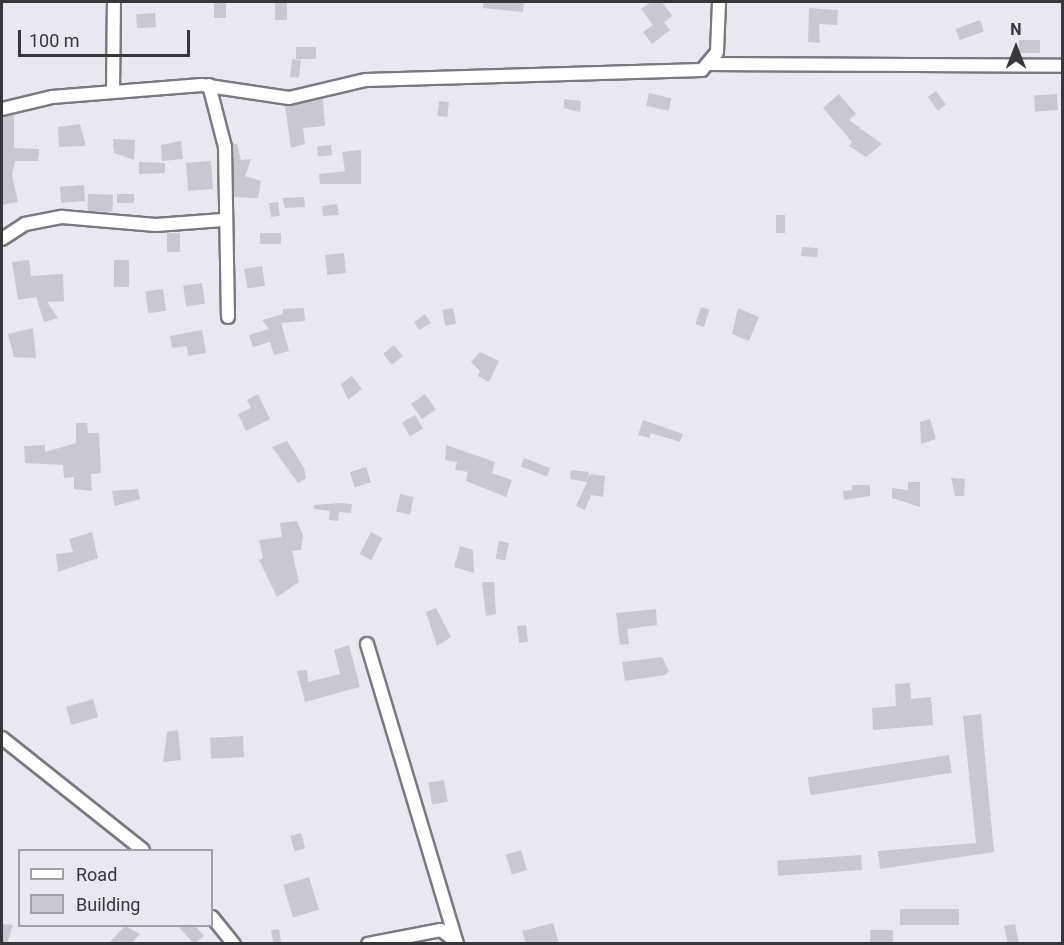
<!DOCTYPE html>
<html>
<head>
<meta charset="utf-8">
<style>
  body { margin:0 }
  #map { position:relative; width:1064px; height:945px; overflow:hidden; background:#e9e7f0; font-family:Roboto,sans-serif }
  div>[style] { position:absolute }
  .building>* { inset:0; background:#c9c8d0; transform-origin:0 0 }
  .roads { filter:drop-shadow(2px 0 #7a7980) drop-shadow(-2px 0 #7a7980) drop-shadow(0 2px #7a7980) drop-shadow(0 -2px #7a7980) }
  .minor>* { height:12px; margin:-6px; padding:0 6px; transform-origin:6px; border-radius:6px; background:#fff }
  span { translate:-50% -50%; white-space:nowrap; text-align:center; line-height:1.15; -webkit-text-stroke:5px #e9e7f0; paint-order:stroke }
  .frame { position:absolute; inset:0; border:3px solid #373639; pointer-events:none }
  .legend { position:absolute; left:18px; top:849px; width:195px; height:78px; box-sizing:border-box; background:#e9e7f0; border:2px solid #a2a0a7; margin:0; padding:8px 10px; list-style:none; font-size:18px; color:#373639 }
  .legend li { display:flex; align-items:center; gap:12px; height:30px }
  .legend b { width:30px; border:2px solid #a2a0a7 }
  .north { position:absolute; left:986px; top:18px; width:60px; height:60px; -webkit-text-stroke:4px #e9e7f0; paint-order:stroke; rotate:0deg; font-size:16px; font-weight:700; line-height:24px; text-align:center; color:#373639 }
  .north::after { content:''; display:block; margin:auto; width:21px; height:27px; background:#373639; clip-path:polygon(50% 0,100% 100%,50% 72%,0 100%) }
  .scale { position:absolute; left:18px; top:30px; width:172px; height:27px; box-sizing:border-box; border:3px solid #373639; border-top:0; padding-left:8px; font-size:18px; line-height:21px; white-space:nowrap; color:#373639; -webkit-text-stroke:4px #e9e7f0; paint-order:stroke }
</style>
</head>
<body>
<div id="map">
  <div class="building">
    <i style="left:214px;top:2px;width:12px;height:16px"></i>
    <i style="left:275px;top:2px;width:12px;height:18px"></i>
    <i style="clip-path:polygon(484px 2px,524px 2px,523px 12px,483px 8px)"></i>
    <i style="clip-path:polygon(651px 2px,662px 2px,672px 16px,664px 22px,670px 30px,652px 44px,643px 32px,653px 25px,641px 9px)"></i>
    <i style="clip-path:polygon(809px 8px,838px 10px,837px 25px,819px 24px,820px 43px,808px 42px)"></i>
    <i style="left:155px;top:13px;width:14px;height:19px;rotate:86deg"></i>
    <i style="left:980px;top:20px;width:12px;height:26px;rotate:70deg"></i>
    <i style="left:1040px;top:40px;width:13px;height:21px;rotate:90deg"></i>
    <i style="left:316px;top:47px;width:12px;height:20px;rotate:90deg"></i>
    <i style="left:292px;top:59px;width:9px;height:18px;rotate:6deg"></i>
    <i style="left:936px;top:91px;width:17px;height:10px;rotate:54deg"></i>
    <i style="left:649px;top:93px;width:23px;height:13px;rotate:13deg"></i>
    <i style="clip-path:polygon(839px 94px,856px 114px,849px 120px,882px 144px,866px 157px,849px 146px,852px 142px,823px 108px)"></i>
    <i style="left:1057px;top:94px;width:16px;height:23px;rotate:86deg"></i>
    <i style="clip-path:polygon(323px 99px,325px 126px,303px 128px,305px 144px,291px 148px,285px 106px)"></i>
    <i style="clip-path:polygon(564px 99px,581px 101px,580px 112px,564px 108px)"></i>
    <i style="left:439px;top:101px;width:10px;height:15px;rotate:6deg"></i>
    <i style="clip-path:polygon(14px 115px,14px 148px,39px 149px,38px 161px,15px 161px,12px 175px,18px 202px,2px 205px,2px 117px)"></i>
    <i style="clip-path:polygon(80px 124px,86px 146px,59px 147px,58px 127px)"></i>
    <i style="clip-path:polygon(113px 139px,135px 140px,134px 160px,114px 153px)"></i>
    <i style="clip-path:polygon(181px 141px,183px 159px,162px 161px,161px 145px)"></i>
    <i style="clip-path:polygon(233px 144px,237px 144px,241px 160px,251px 159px,245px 176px,261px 181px,258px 198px,234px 197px)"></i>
    <i style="left:331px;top:145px;width:10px;height:14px;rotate:84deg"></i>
    <i style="clip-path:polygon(361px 150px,361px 184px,320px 184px,319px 174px,345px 171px,342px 152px)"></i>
    <i style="left:211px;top:161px;width:28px;height:25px;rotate:86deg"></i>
    <i style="clip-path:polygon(139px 162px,165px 163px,165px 173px,139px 174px)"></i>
    <i style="left:84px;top:185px;width:16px;height:24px;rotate:86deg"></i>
    <i style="left:88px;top:194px;width:25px;height:17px;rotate:2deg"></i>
    <i style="left:117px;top:194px;width:17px;height:9px"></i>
    <i style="clip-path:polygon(304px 197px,305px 207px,285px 208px,282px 198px)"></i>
    <i style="left:278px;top:202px;width:14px;height:9px;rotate:82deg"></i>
    <i style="clip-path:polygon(337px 204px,339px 215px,323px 216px,322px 206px)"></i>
    <i style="left:776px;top:215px;width:9px;height:18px"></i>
    <i style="left:167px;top:233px;width:13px;height:19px"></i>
    <i style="left:260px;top:233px;width:21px;height:11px"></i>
    <i style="left:802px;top:247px;width:16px;height:9px;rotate:4deg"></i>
    <i style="left:344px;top:253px;width:20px;height:19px;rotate:84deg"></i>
    <i style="clip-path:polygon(29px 260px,31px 276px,63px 274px,64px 301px,47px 302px,58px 318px,44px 322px,36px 297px,18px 300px,12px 262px)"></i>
    <i style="left:114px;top:260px;width:15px;height:27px"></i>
    <i style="left:262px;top:266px;width:20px;height:18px;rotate:81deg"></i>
    <i style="left:202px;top:283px;width:21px;height:19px;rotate:82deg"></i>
    <i style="left:163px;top:289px;width:22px;height:18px;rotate:82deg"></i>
    <i style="left:701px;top:307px;width:9px;height:18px;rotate:18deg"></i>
    <i style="clip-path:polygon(304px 308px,305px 321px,281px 323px,289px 351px,274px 355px,270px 342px,253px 347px,249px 335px,269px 329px,262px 320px,283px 314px,283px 309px)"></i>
    <i style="left:453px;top:308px;width:16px;height:11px;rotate:79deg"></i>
    <i style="clip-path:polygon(738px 308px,759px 317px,749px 341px,732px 334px)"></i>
    <i style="clip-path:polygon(425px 314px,431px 323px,419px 330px,414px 322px)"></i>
    <i style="clip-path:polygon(33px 328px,36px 358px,14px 357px,8px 334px)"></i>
    <i style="clip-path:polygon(202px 330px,206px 353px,188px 356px,187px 346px,172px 348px,170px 336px)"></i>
    <i style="left:394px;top:345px;width:14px;height:14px;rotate:51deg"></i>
    <i style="clip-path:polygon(480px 352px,499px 361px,489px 382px,478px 376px,480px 371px,471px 362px)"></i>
    <i style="clip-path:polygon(352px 376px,362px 389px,348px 400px,341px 384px)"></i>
    <i style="clip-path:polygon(258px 394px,270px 419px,246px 431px,238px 414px,251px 408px,247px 400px)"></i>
    <i style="left:425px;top:394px;width:19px;height:17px;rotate:55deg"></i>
    <i style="left:415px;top:415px;width:16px;height:15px;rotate:60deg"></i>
    <i style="clip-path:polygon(930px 419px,936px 439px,921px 444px,920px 422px)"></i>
    <i style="clip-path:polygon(643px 420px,683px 434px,680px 442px,651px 433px,649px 438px,638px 435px)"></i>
    <i style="clip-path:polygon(76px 423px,87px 423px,88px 433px,99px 433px,101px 473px,91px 474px,92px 491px,74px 489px,74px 477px,64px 478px,63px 465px,25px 463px,24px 446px,45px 445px,45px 452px,76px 443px)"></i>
    <i style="clip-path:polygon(287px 441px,304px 468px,306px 478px,298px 483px,272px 447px)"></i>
    <i style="clip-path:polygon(446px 445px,495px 462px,492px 473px,512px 480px,506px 497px,466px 481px,468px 472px,455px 470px,457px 462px,445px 460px)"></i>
    <i style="left:524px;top:458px;width:28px;height:9px;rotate:21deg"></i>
    <i style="left:366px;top:467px;width:16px;height:17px;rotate:72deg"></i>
    <i style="clip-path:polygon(571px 470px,589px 472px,587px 481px,590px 474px,605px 476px,603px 497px,591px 495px,585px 510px,576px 506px,587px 482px,570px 479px)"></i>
    <i style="clip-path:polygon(951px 478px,965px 479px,964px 496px,955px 496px)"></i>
    <i style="clip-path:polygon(908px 482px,920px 482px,920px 507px,892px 498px,892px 488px,908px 490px)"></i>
    <i style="clip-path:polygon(852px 485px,870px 485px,870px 496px,844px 500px,843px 491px,852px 490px)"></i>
    <i style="clip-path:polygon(138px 489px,140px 499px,115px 506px,112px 491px)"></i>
    <i style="left:400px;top:494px;width:14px;height:18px;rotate:12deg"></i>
    <i style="clip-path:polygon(340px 503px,352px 504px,351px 513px,339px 512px,338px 521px,329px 520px,330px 511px,314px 509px,314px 505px)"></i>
    <i style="clip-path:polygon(297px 521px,303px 535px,301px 550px,292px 551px,299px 582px,277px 597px,259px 560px,263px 558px,259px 540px,282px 537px,280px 523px)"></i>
    <i style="clip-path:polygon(92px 532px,98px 558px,58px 572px,56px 554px,73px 552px,69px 539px)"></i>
    <i style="left:371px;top:532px;width:13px;height:25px;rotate:27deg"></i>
    <i style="left:499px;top:541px;width:10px;height:18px;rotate:11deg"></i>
    <i style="clip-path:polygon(460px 546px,473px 550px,474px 573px,454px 567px)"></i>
    <i style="clip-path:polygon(482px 582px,494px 582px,496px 614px,486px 616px)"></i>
    <i style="clip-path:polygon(436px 608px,451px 637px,437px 646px,426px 612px)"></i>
    <i style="clip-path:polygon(656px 609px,657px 625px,627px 629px,629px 644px,620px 645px,616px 613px)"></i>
    <i style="left:526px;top:625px;width:17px;height:9px;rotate:83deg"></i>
    <i style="clip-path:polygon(349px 645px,360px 687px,305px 702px,297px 671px,307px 670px,308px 682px,340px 674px,334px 650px)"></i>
    <i style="clip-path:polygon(662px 657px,669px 671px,665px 675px,625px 681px,622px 662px)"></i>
    <i style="clip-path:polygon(910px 683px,911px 699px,931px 697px,933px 725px,873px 730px,872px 708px,896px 706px,895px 684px)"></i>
    <i style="left:93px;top:699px;width:19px;height:28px;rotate:74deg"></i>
    <i style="clip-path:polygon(981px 714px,994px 852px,880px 869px,878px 851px,976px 843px,963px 716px)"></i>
    <i style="clip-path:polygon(178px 730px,181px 760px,163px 762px,167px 732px)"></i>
    <i style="left:243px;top:736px;width:21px;height:33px;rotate:87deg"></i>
    <i style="left:949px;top:755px;width:18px;height:143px;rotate:81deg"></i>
    <i style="left:444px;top:780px;width:22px;height:16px;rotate:80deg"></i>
    <i style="left:301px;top:833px;width:16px;height:11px;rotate:75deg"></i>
    <i style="left:521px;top:850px;width:21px;height:16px;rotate:73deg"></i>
    <i style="left:861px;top:855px;width:15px;height:84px;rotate:86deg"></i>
    <i style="left:309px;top:877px;width:34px;height:27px;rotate:73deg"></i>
    <i style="left:959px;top:909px;width:16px;height:59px;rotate:90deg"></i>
    <i style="clip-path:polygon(553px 923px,559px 944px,526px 944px,522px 931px)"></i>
    <i style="clip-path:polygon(2px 924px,13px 925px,7px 944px,2px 944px)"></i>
    <i style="clip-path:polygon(1015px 924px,1019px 944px,1008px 944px,1004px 926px)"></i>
    <i style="clip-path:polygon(125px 926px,140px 934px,131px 944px,108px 944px)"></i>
    <i style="clip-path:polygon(178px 926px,195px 926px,204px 936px,194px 944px)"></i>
    <i style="left:279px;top:929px;width:13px;height:8px;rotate:81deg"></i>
    <i style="left:870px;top:930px;width:23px;height:14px"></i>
  </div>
  <div class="roads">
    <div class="minor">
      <i style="left:710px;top:64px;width:352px;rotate:0.3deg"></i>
      <i style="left:209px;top:85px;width:64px;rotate:75.5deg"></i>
      <i style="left:225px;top:147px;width:170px;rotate:89deg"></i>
      <i style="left:113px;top:92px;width:90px;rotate:-89.4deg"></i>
      <i style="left:2px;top:109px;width:51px;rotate:-13.5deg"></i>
      <i style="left:52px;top:97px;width:150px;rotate:-4.6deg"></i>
      <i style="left:202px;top:85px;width:88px;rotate:8.5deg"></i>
      <i style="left:289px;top:98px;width:79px;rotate:-13.2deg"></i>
      <i style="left:366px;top:80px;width:336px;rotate:-1.7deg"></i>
      <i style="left:702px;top:70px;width:23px;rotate:-50deg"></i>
      <i style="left:717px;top:52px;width:50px;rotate:-87.7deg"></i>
      <i style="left:2px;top:239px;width:27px;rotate:-33deg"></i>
      <i style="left:25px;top:224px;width:38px;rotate:-11deg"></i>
      <i style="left:62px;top:217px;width:94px;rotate:4.9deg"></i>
      <i style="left:156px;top:225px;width:67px;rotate:-4.3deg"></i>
      <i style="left:367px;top:644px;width:313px;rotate:73.3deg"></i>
      <i style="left:2px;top:738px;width:180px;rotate:38.5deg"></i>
      <i style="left:212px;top:917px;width:35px;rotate:51deg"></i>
      <i style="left:368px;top:944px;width:74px;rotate:-10.9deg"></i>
      <i style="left:441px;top:930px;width:16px;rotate:38deg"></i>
    </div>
  </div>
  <div class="frame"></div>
  <ul class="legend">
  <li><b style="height:8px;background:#fff"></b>Road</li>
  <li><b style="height:16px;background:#c9c8d0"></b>Building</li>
  </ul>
  <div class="north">N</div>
  <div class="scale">100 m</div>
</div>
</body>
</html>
